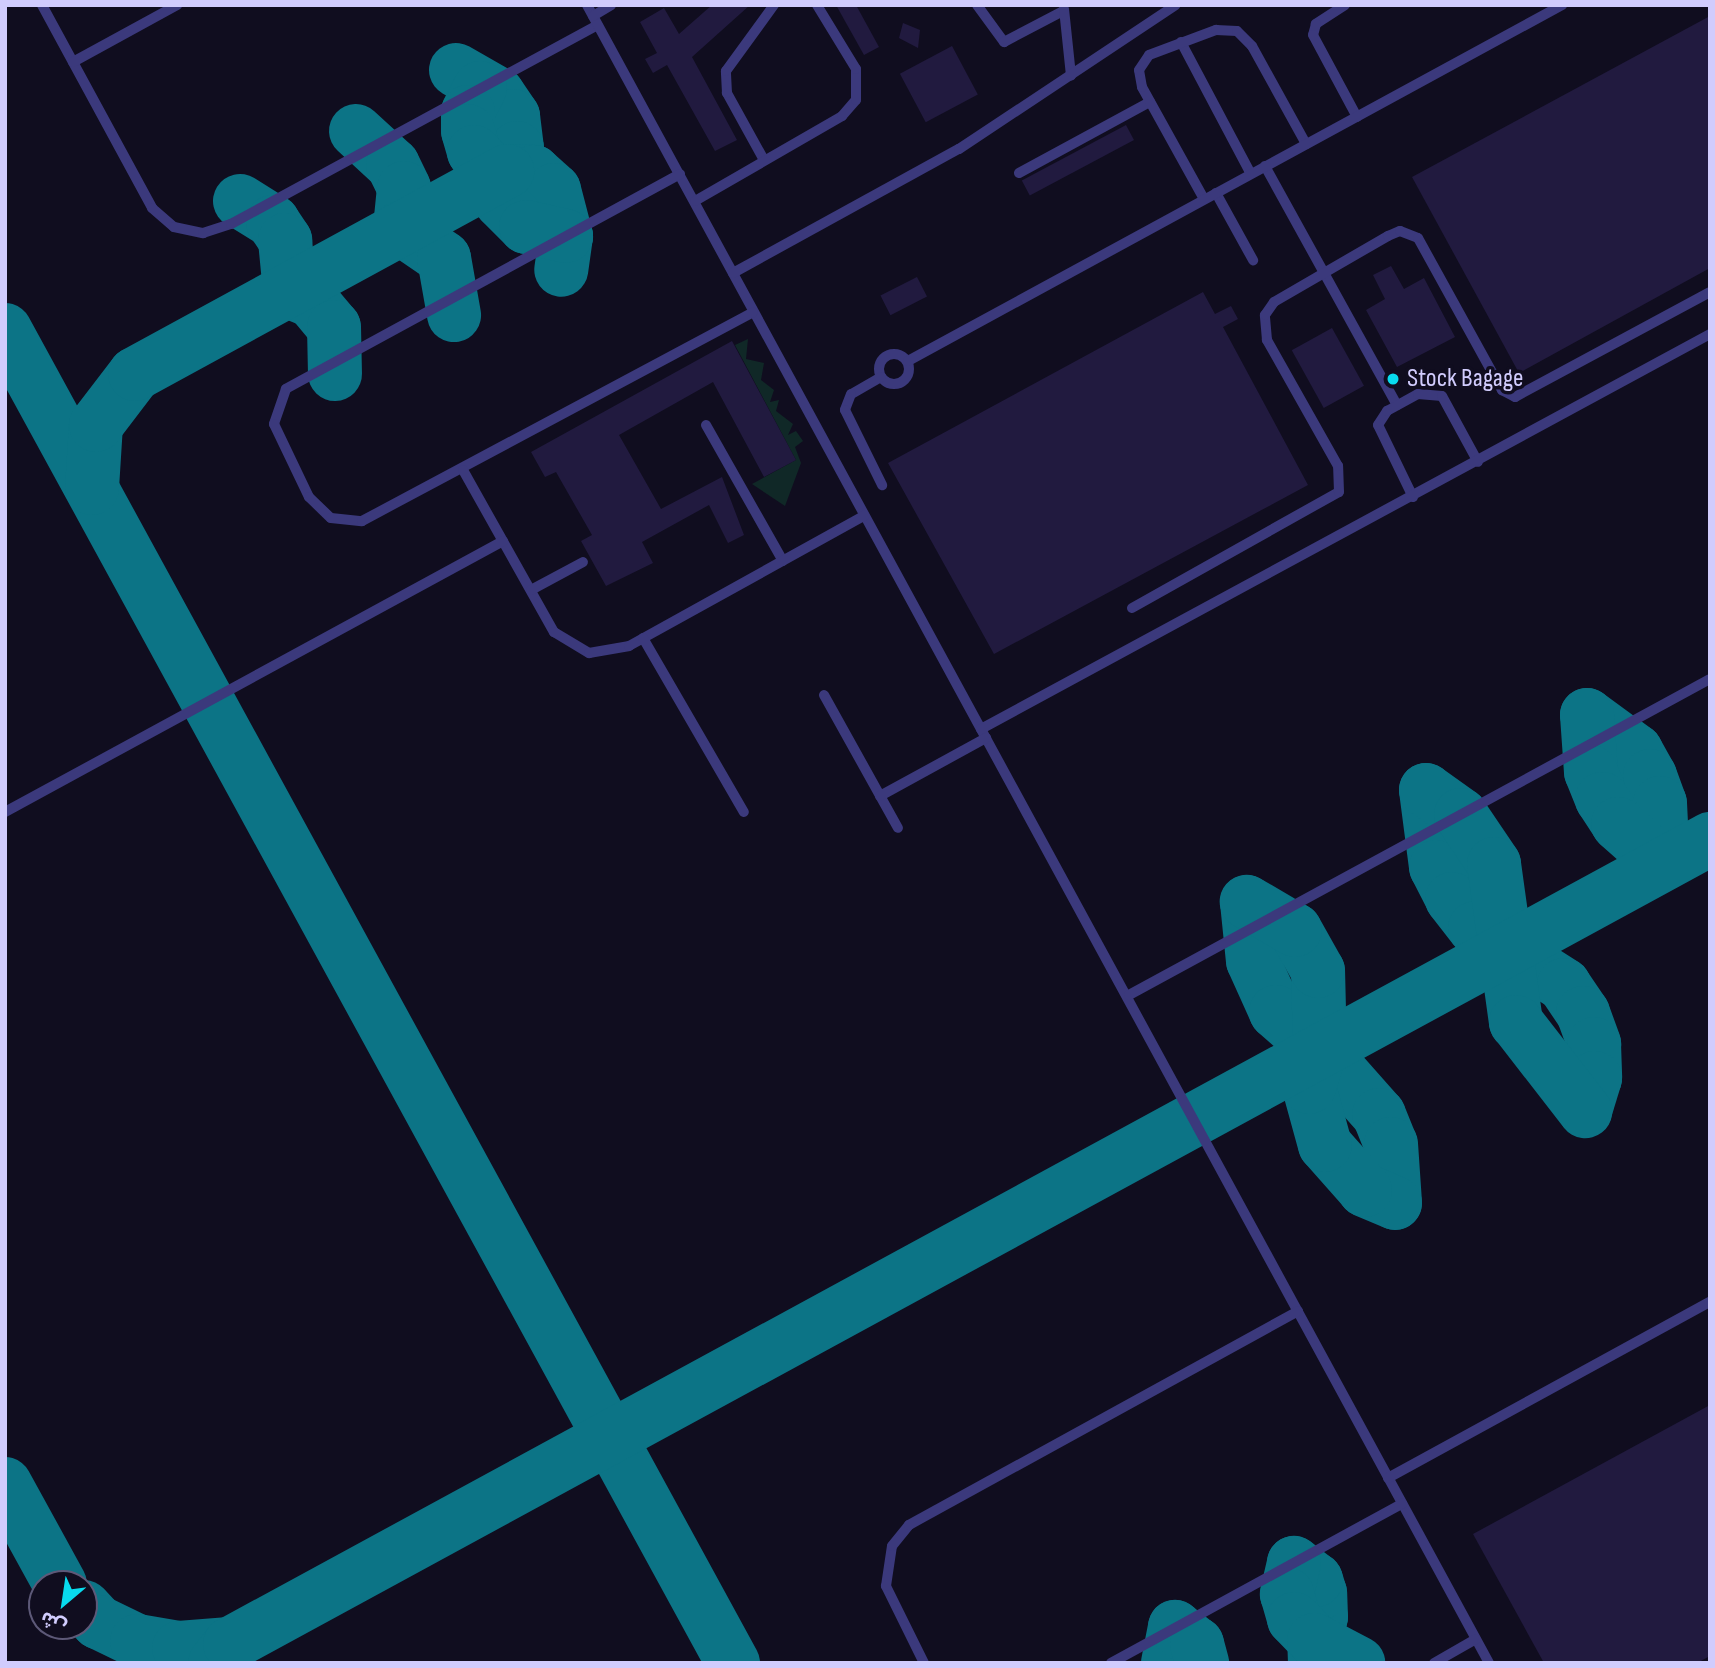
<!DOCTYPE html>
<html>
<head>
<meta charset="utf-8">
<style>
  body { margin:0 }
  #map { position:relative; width:1715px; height:1668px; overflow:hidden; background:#100d1f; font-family:"Sofia Sans Condensed","Noto Sans Arabic",sans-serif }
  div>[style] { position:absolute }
  .green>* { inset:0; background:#102827 }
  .taxiway>* { height:54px; margin:-27px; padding:0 27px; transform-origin:27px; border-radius:27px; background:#0c7486 }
  .building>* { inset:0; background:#211a3f; transform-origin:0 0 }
  .lane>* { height:10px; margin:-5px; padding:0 5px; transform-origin:5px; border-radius:5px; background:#3b397c }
  .lane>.ring { margin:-5px; padding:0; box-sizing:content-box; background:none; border:10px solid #3b397c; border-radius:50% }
  .dots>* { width:19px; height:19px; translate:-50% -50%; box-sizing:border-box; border:4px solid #100d1f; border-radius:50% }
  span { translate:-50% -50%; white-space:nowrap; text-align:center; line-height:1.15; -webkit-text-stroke:7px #100d1f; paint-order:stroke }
  .poi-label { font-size:26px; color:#d1ccfd }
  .left { translate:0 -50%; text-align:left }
  .frame { position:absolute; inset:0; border:7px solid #d1ccfd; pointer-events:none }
  .north { position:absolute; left:28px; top:1570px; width:70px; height:70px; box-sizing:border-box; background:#100d1f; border:2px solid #5d5978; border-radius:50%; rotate:209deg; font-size:19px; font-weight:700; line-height:28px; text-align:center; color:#d1ccfd }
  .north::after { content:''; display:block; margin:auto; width:24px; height:32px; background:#08dbee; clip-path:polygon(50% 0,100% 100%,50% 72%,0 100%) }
</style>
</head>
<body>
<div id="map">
  <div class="green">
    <i style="clip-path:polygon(748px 339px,746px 359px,764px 363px,761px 380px,774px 390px,770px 402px,779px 400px,776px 411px,793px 424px,788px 435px,796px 431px,803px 441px,795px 447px,801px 463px,785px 506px,752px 484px,796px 460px,735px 345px)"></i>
  </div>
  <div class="taxiway">
    <i style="left:456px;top:70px;width:48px;rotate:29.7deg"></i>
    <i style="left:498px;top:94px;width:27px;rotate:56deg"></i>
    <i style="left:513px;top:116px;width:32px;rotate:83deg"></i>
    <i style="left:517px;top:148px;width:25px;rotate:113deg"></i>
    <i style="left:507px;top:171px;width:27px;rotate:2deg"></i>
    <i style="left:534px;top:172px;width:27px;rotate:42deg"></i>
    <i style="left:554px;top:190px;width:48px;rotate:75.4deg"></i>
    <i style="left:566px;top:236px;width:34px;rotate:98deg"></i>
    <i style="left:480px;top:88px;width:27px;rotate:117deg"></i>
    <i style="left:468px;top:112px;width:19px;rotate:90deg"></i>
    <i style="left:468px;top:131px;width:22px;rotate:74deg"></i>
    <i style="left:474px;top:152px;width:34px;rotate:47deg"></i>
    <i style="left:497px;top:177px;width:25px;rotate:81deg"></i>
    <i style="left:501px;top:202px;width:35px;rotate:45deg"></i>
    <i style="left:526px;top:227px;width:41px;rotate:12.7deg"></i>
    <i style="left:356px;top:131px;width:50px;rotate:42.6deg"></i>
    <i style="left:393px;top:165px;width:25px;rotate:64deg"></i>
    <i style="left:404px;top:188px;width:40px;rotate:95.7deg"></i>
    <i style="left:400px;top:228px;width:53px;rotate:34.3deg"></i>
    <i style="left:444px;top:258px;width:58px;rotate:80deg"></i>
    <i style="left:240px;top:201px;width:39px;rotate:32deg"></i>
    <i style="left:273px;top:222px;width:22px;rotate:56deg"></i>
    <i style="left:285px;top:240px;width:52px;rotate:84.5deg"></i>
    <i style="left:290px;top:292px;width:24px;rotate:22deg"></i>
    <i style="left:312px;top:301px;width:34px;rotate:50deg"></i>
    <i style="left:334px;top:327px;width:47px;rotate:88.8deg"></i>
    <i style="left:5px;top:330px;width:1519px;rotate:61.36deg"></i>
    <i style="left:92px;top:488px;width:63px;rotate:-86.4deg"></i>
    <i style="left:96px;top:425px;width:64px;rotate:-52.6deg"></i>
    <i style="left:135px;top:374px;width:424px;rotate:-28.6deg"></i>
    <i style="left:1587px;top:715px;width:61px;rotate:36.3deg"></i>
    <i style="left:1636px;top:751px;width:29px;rotate:61deg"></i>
    <i style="left:1650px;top:776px;width:29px;rotate:70deg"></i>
    <i style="left:1660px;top:803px;width:61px;rotate:87.2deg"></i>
    <i style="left:1587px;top:715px;width:57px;rotate:86deg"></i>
    <i style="left:1591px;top:772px;width:29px;rotate:68deg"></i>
    <i style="left:1602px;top:799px;width:30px;rotate:57deg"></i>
    <i style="left:1618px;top:824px;width:60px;rotate:41.6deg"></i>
    <i style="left:1426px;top:790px;width:78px;rotate:82.6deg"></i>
    <i style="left:1436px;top:867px;width:36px;rotate:63deg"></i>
    <i style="left:1452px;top:899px;width:37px;rotate:52deg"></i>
    <i style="left:1475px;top:928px;width:106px;rotate:32.6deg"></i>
    <i style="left:1564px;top:985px;width:34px;rotate:56deg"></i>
    <i style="left:1583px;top:1013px;width:33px;rotate:70deg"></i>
    <i style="left:1594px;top:1044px;width:34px;rotate:88deg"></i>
    <i style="left:1595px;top:1078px;width:34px;rotate:107deg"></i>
    <i style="left:1426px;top:790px;width:43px;rotate:35.5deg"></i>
    <i style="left:1461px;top:815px;width:59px;rotate:56deg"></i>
    <i style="left:1494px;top:864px;width:160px;rotate:82.1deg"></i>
    <i style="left:1516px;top:1022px;width:113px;rotate:52.2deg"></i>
    <i style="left:1247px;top:902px;width:59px;rotate:84.2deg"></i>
    <i style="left:1253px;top:961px;width:56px;rotate:65.7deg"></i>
    <i style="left:1276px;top:1012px;width:59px;rotate:41.6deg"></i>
    <i style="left:1320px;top:1051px;width:27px;rotate:45deg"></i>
    <i style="left:1339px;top:1070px;width:60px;rotate:48.4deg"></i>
    <i style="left:1379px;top:1115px;width:31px;rotate:68deg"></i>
    <i style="left:1391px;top:1144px;width:59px;rotate:86.1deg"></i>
    <i style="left:1395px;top:1203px;width:33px;rotate:-157deg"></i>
    <i style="left:1365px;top:1190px;width:60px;rotate:-131.6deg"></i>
    <i style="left:1325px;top:1145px;width:60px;rotate:-105.4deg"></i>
    <i style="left:1309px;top:1087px;width:38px;rotate:-73deg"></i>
    <i style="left:1320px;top:1051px;width:80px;rotate:-91.4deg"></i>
    <i style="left:1318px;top:971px;width:47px;rotate:-119.3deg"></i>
    <i style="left:1295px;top:930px;width:56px;rotate:-149.7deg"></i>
    <i style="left:5px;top:1484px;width:114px;rotate:61.2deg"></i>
    <i style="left:84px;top:1607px;width:21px;rotate:47deg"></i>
    <i style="left:98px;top:1622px;width:43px;rotate:26deg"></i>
    <i style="left:137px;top:1641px;width:43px;rotate:9.5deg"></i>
    <i style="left:179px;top:1648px;width:51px;rotate:-4.5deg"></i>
    <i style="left:230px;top:1644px;width:24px;rotate:128deg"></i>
    <i style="left:230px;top:1644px;width:1685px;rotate:-28.54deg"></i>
    <i style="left:1168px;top:1663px;width:37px;rotate:-79deg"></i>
    <i style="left:1175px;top:1627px;width:28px;rotate:38deg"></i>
    <i style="left:1197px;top:1644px;width:20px;rotate:75deg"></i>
    <i style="left:1315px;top:1663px;width:23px;rotate:-92deg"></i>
    <i style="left:1314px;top:1640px;width:24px;rotate:-73deg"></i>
    <i style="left:1321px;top:1617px;width:24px;rotate:-92deg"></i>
    <i style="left:1320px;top:1593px;width:14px;rotate:-107deg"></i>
    <i style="left:1316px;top:1580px;width:28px;rotate:-142deg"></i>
    <i style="left:1294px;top:1563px;width:32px;rotate:103deg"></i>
    <i style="left:1287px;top:1594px;width:26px;rotate:74deg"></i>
    <i style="left:1294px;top:1619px;width:29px;rotate:46deg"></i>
    <i style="left:1314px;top:1640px;width:50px;rotate:27.6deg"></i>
  </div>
  <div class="building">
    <i style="clip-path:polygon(712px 5px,750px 5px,692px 57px,737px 140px,715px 151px,667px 65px,653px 73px,645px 59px,657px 53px,640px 22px,664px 8px,679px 34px)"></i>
    <i style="clip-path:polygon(836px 5px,856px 5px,879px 47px,864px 55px)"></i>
    <i style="clip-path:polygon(1710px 16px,1710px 268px,1519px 373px,1412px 177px)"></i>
    <i style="clip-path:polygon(903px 23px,920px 30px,918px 48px,899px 38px)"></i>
    <i style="left:952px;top:46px;width:55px;height:59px;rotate:62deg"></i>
    <i style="left:1126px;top:125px;width:17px;height:118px;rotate:62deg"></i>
    <i style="clip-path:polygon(1391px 266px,1404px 289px,1424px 278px,1455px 337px,1397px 367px,1366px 310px,1385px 299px,1373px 275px)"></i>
    <i style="left:917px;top:277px;width:22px;height:41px;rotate:63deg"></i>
    <i style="clip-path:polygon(1203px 292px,1215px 314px,1231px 306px,1238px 319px,1223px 327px,1308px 485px,994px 654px,888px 463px)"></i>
    <i style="left:1332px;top:328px;width:66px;height:46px;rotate:61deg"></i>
    <i style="clip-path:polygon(732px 341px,796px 460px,764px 477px,713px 382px,619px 435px,661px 509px,722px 477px,744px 535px,728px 543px,709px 505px,642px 542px,653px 563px,606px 586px,581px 541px,592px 535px,556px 472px,545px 477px,531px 452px)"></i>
    <i style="clip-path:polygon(1710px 1405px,1710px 1656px,1697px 1663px,1544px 1663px,1473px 1534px)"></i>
  </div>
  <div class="lane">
    <i style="left:42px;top:5px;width:231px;rotate:61.5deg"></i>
    <i style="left:152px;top:208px;width:29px;rotate:41deg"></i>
    <i style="left:174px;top:227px;width:30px;rotate:12deg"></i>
    <i style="left:203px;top:233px;width:29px;rotate:-18deg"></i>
    <i style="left:231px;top:224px;width:417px;rotate:-28.5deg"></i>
    <i style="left:587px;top:5px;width:1887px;rotate:61.45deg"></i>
    <i style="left:977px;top:5px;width:46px;rotate:53.9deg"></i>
    <i style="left:1004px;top:42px;width:67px;rotate:-27.7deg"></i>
    <i style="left:1345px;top:5px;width:35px;rotate:147deg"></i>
    <i style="left:1316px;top:24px;width:11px;rotate:105deg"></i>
    <i style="left:1313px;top:35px;width:93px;rotate:61.8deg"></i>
    <i style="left:1064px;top:9px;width:67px;rotate:84deg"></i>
    <i style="left:593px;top:16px;width:21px;rotate:-31deg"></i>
    <i style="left:1181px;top:42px;width:149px;rotate:62.1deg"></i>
    <i style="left:73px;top:62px;width:119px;rotate:-28.7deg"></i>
    <i style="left:764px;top:160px;width:77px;rotate:-118.9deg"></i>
    <i style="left:727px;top:93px;width:22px;rotate:-93deg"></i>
    <i style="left:726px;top:71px;width:82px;rotate:-54deg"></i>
    <i style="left:1265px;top:166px;width:273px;rotate:61.1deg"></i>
    <i style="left:1019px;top:173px;width:149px;rotate:-28.5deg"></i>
    <i style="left:680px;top:174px;width:449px;rotate:151.4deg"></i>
    <i style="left:286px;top:389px;width:37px;rotate:109deg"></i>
    <i style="left:274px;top:424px;width:81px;rotate:64.4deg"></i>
    <i style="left:309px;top:497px;width:30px;rotate:44deg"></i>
    <i style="left:331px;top:518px;width:31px;rotate:6deg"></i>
    <i style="left:362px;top:521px;width:443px;rotate:-28.1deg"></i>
    <i style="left:1216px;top:193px;width:77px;rotate:61.1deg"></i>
    <i style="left:1204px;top:199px;width:128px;rotate:-119deg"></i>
    <i style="left:1142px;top:87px;width:17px;rotate:-100deg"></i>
    <i style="left:1139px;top:70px;width:18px;rotate:-56deg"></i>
    <i style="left:1149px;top:55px;width:72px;rotate:-20.5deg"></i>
    <i style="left:1216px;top:30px;width:21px;rotate:3deg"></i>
    <i style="left:1237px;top:31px;width:21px;rotate:45deg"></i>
    <i style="left:1252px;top:46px;width:112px;rotate:61.1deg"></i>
    <i style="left:695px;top:201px;width:170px;rotate:-30deg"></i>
    <i style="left:842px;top:116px;width:21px;rotate:-49deg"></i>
    <i style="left:856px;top:100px;width:31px;rotate:-90deg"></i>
    <i style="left:856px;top:69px;width:75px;rotate:-121.4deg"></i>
    <i style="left:733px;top:273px;width:258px;rotate:-28.8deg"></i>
    <i style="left:959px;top:149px;width:260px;rotate:-33.6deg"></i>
    <i class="ring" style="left:879px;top:354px;width:20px;height:20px"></i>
    <i style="left:908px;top:361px;width:745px;rotate:-28.56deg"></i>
    <i style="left:881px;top:377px;width:34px;rotate:150deg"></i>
    <i style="left:851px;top:394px;width:17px;rotate:111deg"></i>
    <i style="left:845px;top:410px;width:84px;rotate:63.7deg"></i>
    <i style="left:706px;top:425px;width:156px;rotate:60.5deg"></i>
    <i style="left:463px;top:470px;width:186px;rotate:60.7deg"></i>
    <i style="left:554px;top:632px;width:41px;rotate:31deg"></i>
    <i style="left:589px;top:653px;width:41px;rotate:-9.9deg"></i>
    <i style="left:629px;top:646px;width:269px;rotate:-29deg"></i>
    <i style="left:1413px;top:497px;width:80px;rotate:-115.9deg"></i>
    <i style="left:1378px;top:425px;width:17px;rotate:-57deg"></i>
    <i style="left:1387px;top:411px;width:35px;rotate:-29deg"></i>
    <i style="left:1418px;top:394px;width:24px;rotate:5deg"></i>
    <i style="left:1442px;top:396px;width:75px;rotate:61.4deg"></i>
    <i style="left:531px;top:590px;width:59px;rotate:-28.3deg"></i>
    <i style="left:1132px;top:608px;width:237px;rotate:-29.3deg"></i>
    <i style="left:1339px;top:492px;width:26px;rotate:-92deg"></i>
    <i style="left:1338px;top:466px;width:145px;rotate:-119.4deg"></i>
    <i style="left:1267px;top:340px;width:25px;rotate:-95deg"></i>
    <i style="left:1265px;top:315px;width:16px;rotate:-55deg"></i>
    <i style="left:1274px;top:302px;width:132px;rotate:-30.1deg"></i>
    <i style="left:1388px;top:236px;width:13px;rotate:-23deg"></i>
    <i style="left:1400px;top:231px;width:19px;rotate:21deg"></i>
    <i style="left:1418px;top:238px;width:174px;rotate:61.1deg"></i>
    <i style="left:1502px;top:390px;width:15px;rotate:28deg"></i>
    <i style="left:1515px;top:397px;width:221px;rotate:-28.3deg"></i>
    <i style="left:643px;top:638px;width:201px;rotate:59.9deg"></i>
    <i style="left:824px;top:695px;width:152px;rotate:60.9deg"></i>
    <i style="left:981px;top:729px;width:829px;rotate:-28.45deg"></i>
    <i style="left:880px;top:796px;width:121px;rotate:-28.7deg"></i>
    <i style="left:5px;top:812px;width:567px;rotate:-28.55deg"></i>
    <i style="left:1129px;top:995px;width:661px;rotate:-28.54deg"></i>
    <i style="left:1388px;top:1478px;width:367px;rotate:-28.7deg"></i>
    <i style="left:924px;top:1663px;width:86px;rotate:-116.3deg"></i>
    <i style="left:886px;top:1586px;width:40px;rotate:-81.5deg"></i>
    <i style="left:892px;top:1546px;width:27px;rotate:-51deg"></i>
    <i style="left:909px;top:1525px;width:444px;rotate:-28.8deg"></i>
    <i style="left:1111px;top:1663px;width:332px;rotate:-28.7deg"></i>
    <i style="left:1434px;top:1663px;width:48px;rotate:-29.7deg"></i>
  </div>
  <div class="dots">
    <i style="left:1393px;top:379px;background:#08dbee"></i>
  </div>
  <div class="poi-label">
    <span class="left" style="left:1407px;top:379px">Stock Bagage</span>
  </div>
  <div class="frame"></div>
  <div class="north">ش</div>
</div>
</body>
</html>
